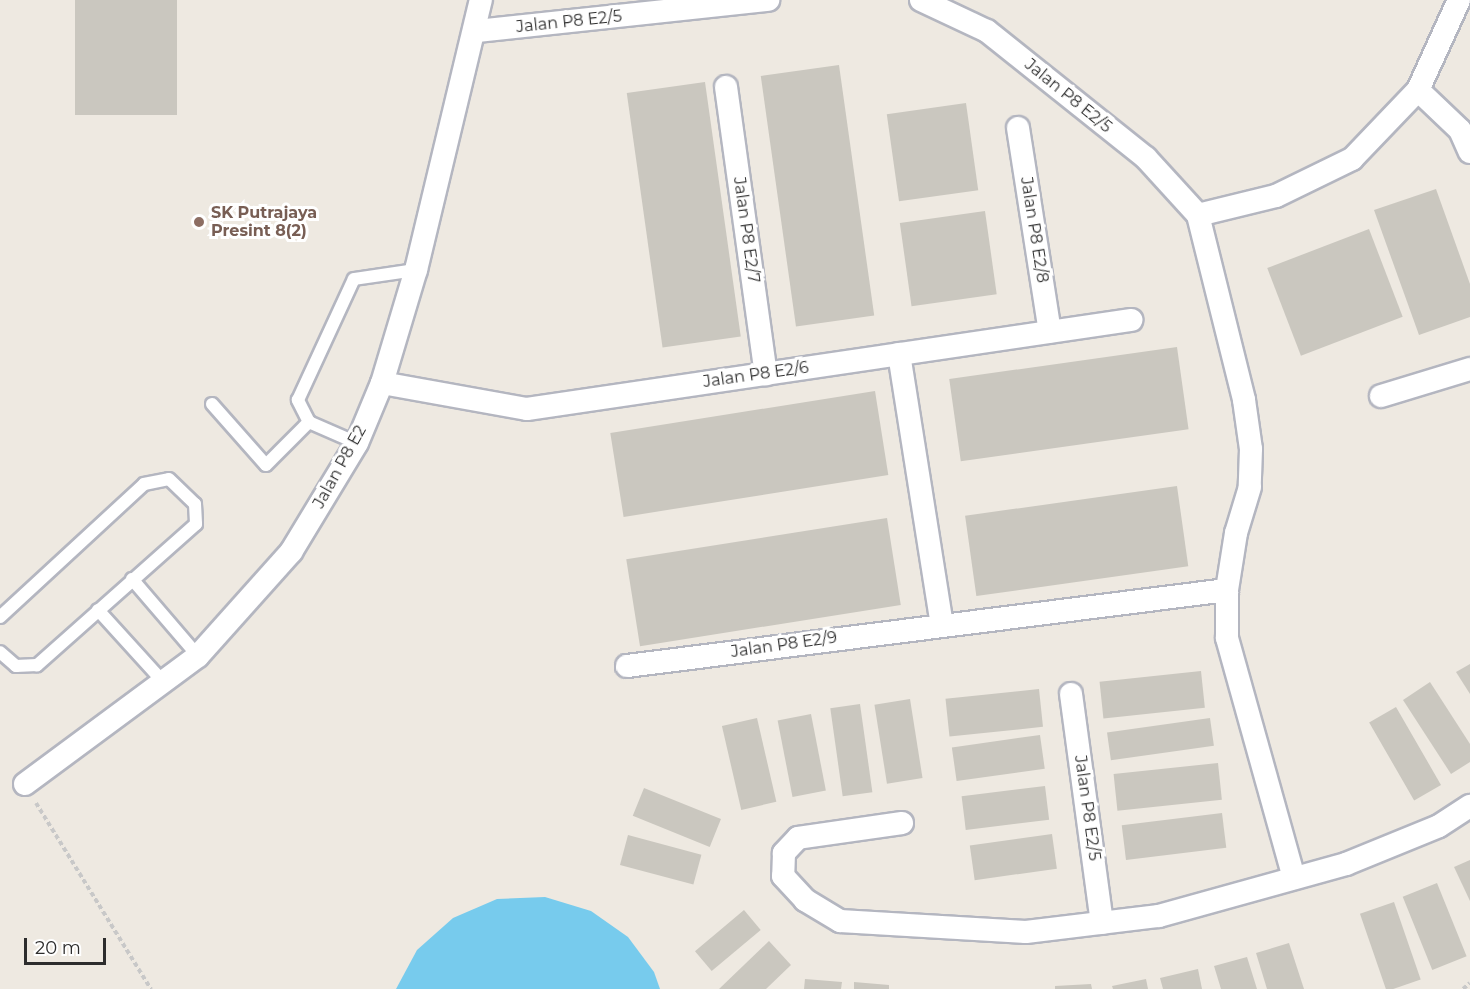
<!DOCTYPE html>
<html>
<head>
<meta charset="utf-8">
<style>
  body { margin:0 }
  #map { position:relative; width:1470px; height:989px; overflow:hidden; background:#eee9e1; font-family:Montserrat,sans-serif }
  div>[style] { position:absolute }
  .water>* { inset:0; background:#77cbed }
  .building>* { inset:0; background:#cac7bf; transform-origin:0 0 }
  .path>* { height:4px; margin-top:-2px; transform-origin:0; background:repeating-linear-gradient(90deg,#c8c8c8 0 4.5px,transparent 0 7.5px) }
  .roads { filter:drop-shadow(2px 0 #b4b6c0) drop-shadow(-2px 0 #b4b6c0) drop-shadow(0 2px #b4b6c0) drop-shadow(0 -2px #b4b6c0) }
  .lane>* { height:12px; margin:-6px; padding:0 6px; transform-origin:6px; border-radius:6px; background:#fff }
  .street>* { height:22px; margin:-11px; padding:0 11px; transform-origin:11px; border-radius:11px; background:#fff }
  .dots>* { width:16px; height:16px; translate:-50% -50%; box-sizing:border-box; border:3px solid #fff; border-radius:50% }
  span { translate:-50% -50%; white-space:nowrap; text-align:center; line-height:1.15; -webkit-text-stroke:6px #fff; paint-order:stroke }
  .street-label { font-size:16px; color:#2d2d2d }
  .education-label { font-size:16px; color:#785e54; font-weight:700 }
  .left { translate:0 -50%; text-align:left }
  .scale { position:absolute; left:24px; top:938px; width:82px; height:27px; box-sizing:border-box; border:3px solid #2d2d2d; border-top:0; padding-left:8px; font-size:18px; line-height:21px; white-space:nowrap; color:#2d2d2d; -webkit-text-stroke:4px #fff; paint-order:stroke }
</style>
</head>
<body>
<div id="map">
  <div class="water">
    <i style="clip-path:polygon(545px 897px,591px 911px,628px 937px,654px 972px,660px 989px,396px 989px,417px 950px,453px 918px,497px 899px)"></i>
  </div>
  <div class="building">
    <i style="left:75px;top:0;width:102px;height:115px"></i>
    <i style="left:839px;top:65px;width:253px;height:79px;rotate:82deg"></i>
    <i style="left:705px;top:82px;width:257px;height:79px;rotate:82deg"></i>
    <i style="left:966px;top:103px;width:88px;height:80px;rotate:82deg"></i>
    <i style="clip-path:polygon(1436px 189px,1470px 284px,1470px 317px,1419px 335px,1374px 210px)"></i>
    <i style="left:985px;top:211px;width:84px;height:86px;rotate:82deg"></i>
    <i style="left:1369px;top:229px;width:94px;height:109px;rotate:69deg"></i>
    <i style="left:1177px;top:347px;width:83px;height:230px;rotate:82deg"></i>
    <i style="left:875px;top:391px;width:85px;height:268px;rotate:81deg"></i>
    <i style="left:1177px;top:486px;width:81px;height:214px;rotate:82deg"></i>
    <i style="left:887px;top:518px;width:88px;height:264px;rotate:81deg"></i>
    <i style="clip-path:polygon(1470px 664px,1470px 694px,1456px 672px)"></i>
    <i style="left:1201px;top:671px;width:37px;height:102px;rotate:84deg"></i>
    <i style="clip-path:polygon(1430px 682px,1470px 744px,1470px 762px,1451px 774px,1403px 700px)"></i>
    <i style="left:1039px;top:689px;width:38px;height:94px;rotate:84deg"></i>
    <i style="left:910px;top:699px;width:80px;height:36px;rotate:81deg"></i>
    <i style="left:860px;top:704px;width:89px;height:30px;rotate:82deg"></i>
    <i style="left:1396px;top:707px;width:90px;height:31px;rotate:60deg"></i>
    <i style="left:811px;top:714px;width:78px;height:34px;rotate:79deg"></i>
    <i style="left:757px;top:718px;width:86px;height:36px;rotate:77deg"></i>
    <i style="left:1210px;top:718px;width:28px;height:104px;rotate:82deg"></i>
    <i style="left:1040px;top:735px;width:34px;height:89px;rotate:82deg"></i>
    <i style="left:1218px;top:763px;width:37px;height:105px;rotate:84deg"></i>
    <i style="left:1045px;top:786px;width:34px;height:84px;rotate:83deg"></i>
    <i style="left:644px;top:788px;width:83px;height:30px;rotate:22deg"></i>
    <i style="left:1222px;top:813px;width:35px;height:101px;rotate:83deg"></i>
    <i style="left:1052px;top:834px;width:35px;height:83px;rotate:82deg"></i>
    <i style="left:628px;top:835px;width:76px;height:31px;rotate:15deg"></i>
    <i style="clip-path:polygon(1470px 860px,1470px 901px,1454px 867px)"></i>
    <i style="left:1437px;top:883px;width:79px;height:37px;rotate:68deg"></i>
    <i style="left:1394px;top:902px;width:82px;height:36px;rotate:71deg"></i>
    <i style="left:744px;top:910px;width:26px;height:64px;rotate:50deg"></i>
    <i style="clip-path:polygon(769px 941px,791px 965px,766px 989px,719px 989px)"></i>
    <i style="clip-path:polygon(1289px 943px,1304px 989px,1267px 989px,1256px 953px)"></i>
    <i style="clip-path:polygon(1247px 957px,1257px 989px,1221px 989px,1214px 966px)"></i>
    <i style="clip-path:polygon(1198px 969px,1202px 989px,1163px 989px,1160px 978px)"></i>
    <i style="clip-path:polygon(805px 979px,842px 982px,841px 989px,804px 989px)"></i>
    <i style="clip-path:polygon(1146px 979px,1148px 989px,1113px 989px,1112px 986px)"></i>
    <i style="clip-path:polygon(854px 982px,889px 985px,889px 989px,854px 989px)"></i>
    <i style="clip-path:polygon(1091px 984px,1092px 989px,1055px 989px,1055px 986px)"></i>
  </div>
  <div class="path">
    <i style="left:36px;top:803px;width:219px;rotate:58.3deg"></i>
    <i style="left:1463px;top:989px;width:9px;rotate:-41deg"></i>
  </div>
  <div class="roads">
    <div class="lane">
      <i style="left:212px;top:404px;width:81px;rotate:48.5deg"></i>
      <i style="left:266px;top:465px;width:61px;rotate:-45deg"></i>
      <i style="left:357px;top:443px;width:52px;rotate:-156.4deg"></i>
      <i style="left:309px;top:422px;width:25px;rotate:-117deg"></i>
      <i style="left:298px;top:400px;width:133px;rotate:-65.2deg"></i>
      <i style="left:354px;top:279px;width:63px;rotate:-8.3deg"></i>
      <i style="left:132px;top:579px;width:101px;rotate:49.4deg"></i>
      <i style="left:98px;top:610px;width:100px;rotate:47.8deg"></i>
      <i style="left:0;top:617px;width:196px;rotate:-42.7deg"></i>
      <i style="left:144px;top:484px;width:25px;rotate:-11deg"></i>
      <i style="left:169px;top:479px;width:36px;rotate:44deg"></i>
      <i style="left:195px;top:504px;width:20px;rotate:87deg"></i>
      <i style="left:196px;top:524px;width:213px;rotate:138.4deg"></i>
      <i style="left:37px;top:665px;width:21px;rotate:177deg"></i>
      <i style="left:16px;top:666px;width:21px;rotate:-139deg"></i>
    </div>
    <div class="street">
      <i style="left:921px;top:0;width:73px;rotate:25.2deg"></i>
      <i style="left:987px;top:31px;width:203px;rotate:38.6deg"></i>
      <i style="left:1146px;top:158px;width:77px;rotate:47.6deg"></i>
      <i style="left:477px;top:31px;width:293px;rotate:-6.1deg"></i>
      <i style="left:726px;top:87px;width:290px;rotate:82.1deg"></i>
      <i style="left:1418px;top:90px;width:58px;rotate:43.6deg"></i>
      <i style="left:1460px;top:130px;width:24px;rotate:66deg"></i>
      <i style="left:1018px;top:128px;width:206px;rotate:81.1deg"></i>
      <i style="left:1198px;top:215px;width:191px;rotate:76deg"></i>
      <i style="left:1244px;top:400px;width:49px;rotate:81.9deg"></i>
      <i style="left:1251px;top:449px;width:38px;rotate:92deg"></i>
      <i style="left:1250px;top:487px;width:48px;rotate:106.9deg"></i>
      <i style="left:1236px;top:533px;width:58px;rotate:99deg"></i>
      <i style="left:1227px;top:590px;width:48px;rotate:90deg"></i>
      <i style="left:1227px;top:638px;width:249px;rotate:74.4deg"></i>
      <i style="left:1198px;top:215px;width:80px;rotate:-13.7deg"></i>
      <i style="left:1276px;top:196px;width:85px;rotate:-26deg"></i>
      <i style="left:1352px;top:159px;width:95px;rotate:-46.3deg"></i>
      <i style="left:1418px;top:90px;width:99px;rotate:-65.5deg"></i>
      <i style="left:899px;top:354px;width:273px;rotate:81deg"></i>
      <i style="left:382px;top:383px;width:147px;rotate:10.2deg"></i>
      <i style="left:527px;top:409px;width:611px;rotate:-8.38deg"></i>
      <i style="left:1381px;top:396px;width:93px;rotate:-16.9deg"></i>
      <i style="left:627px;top:666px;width:605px;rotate:-7.22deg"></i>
      <i style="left:1071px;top:694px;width:231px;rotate:82.3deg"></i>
      <i style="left:25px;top:784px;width:215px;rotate:-36.5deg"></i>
      <i style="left:198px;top:656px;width:140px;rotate:-48.2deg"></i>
      <i style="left:291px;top:552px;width:127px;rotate:-58.8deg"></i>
      <i style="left:357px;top:443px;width:65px;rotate:-67.4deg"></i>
      <i style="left:382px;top:383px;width:118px;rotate:-73.3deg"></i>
      <i style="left:416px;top:270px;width:278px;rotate:-76.5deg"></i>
      <i style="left:902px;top:823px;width:105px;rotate:171.8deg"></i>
      <i style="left:798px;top:838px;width:21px;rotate:133deg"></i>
      <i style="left:784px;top:853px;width:23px;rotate:92deg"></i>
      <i style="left:783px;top:876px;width:33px;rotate:47deg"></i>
      <i style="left:805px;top:900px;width:41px;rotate:31deg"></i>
      <i style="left:840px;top:921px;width:186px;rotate:3.4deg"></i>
      <i style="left:1026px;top:932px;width:134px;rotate:-6.9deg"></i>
      <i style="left:1159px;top:916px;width:194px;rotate:-15.5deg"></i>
      <i style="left:1346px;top:864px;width:100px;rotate:-22.2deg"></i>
      <i style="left:1439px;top:826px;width:37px;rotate:-33deg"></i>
    </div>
  </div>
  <div class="dots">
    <i style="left:199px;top:222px;background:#8d6e63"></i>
  </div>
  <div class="street-label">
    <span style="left:569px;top:22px;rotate:-6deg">Jalan P8 E2/5</span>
    <span style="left:1068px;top:96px;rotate:39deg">Jalan P8 E2/5</span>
    <span style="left:746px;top:230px;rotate:82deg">Jalan P8 E2/7</span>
    <span style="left:1034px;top:230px;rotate:81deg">Jalan P8 E2/8</span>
    <span style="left:756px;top:375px;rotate:-8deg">Jalan P8 E2/6</span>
    <span style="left:340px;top:467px;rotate:-61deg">Jalan P8 E2</span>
    <span style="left:784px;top:645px;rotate:-8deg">Jalan P8 E2/9</span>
    <span style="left:1087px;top:808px;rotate:82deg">Jalan P8 E2/5</span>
  </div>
  <div class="education-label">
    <span class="left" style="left:211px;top:222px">SK Putrajaya<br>Presint 8(2)</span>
  </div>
  <div class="scale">20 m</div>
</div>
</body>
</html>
